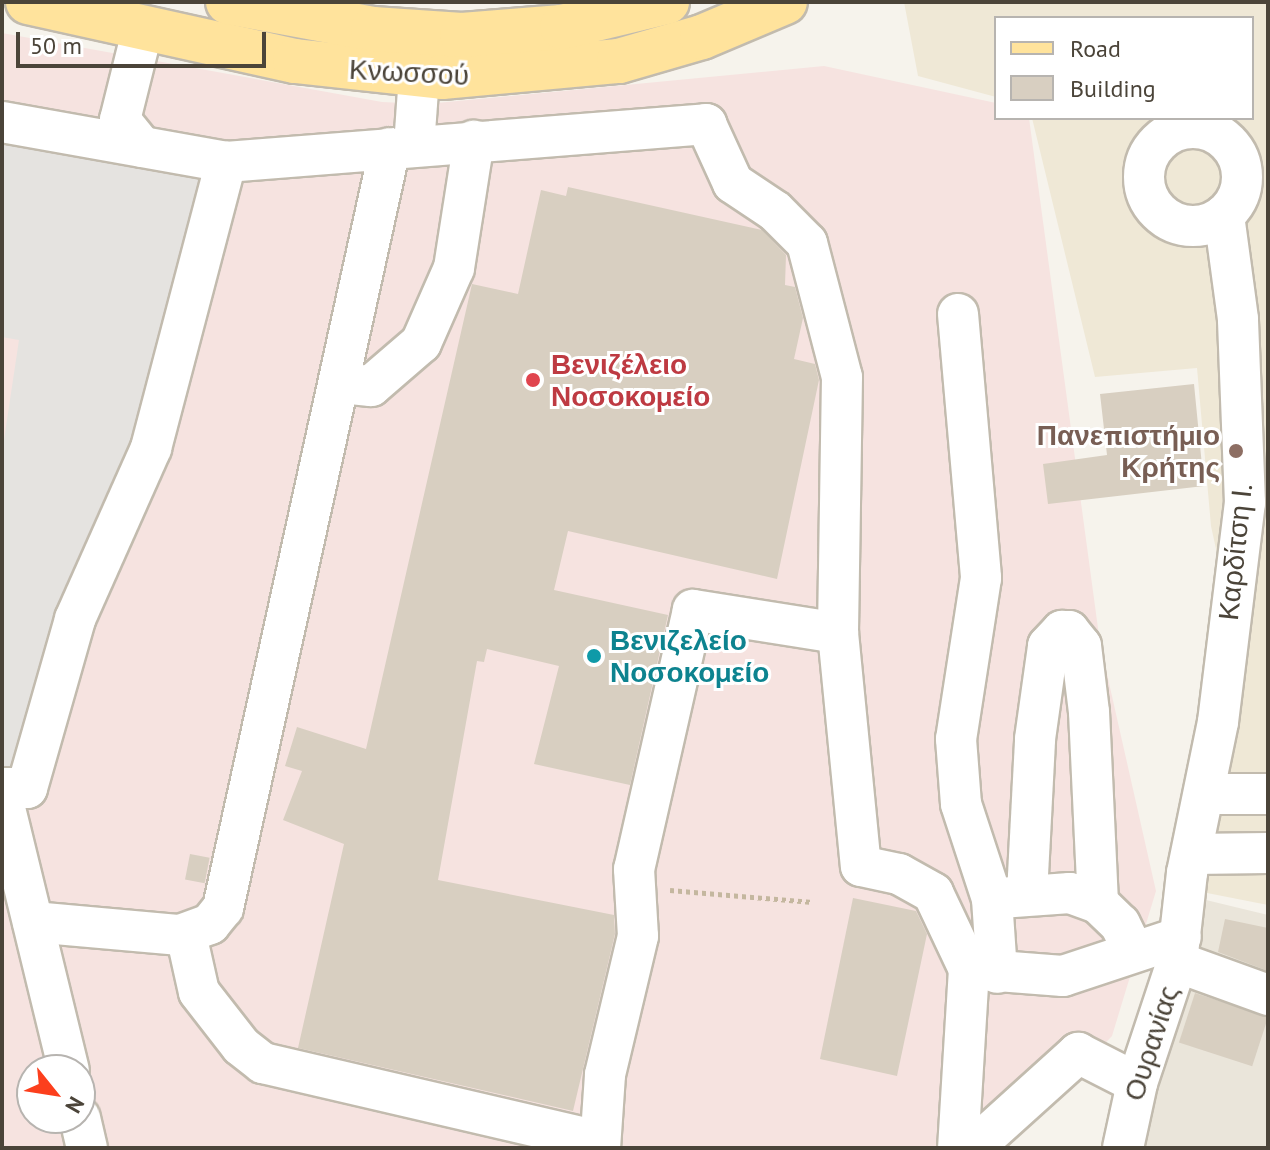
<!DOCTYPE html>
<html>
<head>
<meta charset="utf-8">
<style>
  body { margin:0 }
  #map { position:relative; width:1270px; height:1150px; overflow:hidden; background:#f6f3ec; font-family:"PT Sans",sans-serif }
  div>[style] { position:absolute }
  .residential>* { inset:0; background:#eae5da }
  .education>* { inset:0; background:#efe8d6 }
  .medical>* { inset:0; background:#f6e3e0 }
  .parking>* { inset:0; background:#e5e3e0 }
  .building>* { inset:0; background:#d8cfc1; transform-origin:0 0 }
  .path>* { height:5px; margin-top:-2.5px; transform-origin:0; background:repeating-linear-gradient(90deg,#c4b79f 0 4px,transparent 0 8px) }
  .roads { filter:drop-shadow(2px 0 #c2bbae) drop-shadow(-2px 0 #c2bbae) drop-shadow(0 2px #c2bbae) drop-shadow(0 -2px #c2bbae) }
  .minor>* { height:40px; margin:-20px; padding:0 20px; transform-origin:20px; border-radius:20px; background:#fff }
  .minor>.ring { margin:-20px; padding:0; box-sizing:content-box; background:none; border:40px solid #fff; border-radius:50% }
  .major>* { height:44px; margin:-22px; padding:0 22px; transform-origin:22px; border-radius:22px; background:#ffe39c }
  .dots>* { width:22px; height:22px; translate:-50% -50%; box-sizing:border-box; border:4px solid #fff; border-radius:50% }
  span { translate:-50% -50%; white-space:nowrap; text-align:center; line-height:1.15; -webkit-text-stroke:6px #fff; paint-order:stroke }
  .street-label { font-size:28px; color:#4b4439 }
  .health-label { font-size:28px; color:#be3a42; font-weight:700 }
  .left { translate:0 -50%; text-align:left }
  .education-label { font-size:28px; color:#785e54; font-weight:700 }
  .right { translate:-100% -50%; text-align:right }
  .culture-label { font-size:28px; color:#0d838f; font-weight:700 }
  .frame { position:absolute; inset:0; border:4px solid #4b4439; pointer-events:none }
  .legend { position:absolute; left:994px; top:16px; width:260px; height:104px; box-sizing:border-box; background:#fff; border:2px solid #b7b4b0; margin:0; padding:10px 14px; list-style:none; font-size:24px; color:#4b4439 }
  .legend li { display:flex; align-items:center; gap:16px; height:40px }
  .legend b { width:40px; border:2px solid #b7b4b0 }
  .north { position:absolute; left:16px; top:1054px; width:80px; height:80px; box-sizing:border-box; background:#fff; border:2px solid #b7b4b0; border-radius:50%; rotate:120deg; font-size:22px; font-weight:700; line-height:32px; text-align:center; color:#4b4439 }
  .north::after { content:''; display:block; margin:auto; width:28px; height:36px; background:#fc3f1d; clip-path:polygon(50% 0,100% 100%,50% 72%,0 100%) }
  .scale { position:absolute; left:16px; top:32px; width:250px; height:36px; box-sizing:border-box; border:4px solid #4b4439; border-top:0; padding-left:10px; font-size:24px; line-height:28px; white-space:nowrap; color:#4b4439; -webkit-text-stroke:6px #fff; paint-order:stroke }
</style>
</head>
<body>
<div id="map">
  <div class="residential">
    <i style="clip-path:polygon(1206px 900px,1268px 915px,1268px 1148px,1143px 1148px,1156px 1089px,1187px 995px)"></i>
  </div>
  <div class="education">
    <i style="clip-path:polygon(904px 2px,1268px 2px,1268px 905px,1202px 892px,1221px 572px,1211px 526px,1197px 368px,1095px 377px,1032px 118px,1252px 118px,1252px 18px,996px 18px,996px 97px,918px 76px)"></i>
  </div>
  <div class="medical">
    <i style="clip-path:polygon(evenodd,2px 33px,382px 102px,426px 104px,824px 66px,996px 103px,996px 118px,1029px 118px,1100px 643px,1156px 891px,1112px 1036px,1005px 1148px,2px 1148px,2px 33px,32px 1070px,80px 1070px,80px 1118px,32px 1118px,32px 1070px)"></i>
  </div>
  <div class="parking">
    <i style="clip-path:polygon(2px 136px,211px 172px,137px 463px,22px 772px,2px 773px,2px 453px,19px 340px,2px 337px)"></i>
  </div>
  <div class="building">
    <i style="clip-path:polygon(568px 187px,762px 230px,786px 255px,785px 285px,795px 287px,803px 318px,794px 359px,815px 364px,819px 380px,777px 579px,568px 531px,554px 590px,668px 615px,630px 785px,534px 764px,559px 666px,487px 649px,484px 662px,477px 661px,438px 880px,614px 915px,615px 934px,573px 1111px,298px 1048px,344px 844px,283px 820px,302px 771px,285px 766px,297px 727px,366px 749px,472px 284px,518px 294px,541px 190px,566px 196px)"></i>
    <i style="clip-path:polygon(1194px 384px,1204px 486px,1048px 504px,1043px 464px,1107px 455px,1100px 394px)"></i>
    <i style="left:190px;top:854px;width:20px;height:26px;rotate:11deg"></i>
    <i style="clip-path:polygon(853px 898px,916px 911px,927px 934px,897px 1076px,820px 1059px)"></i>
    <i style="clip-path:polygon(1225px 919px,1268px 928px,1268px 971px,1218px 952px)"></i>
    <i style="left:1195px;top:993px;width:77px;height:52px;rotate:18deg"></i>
  </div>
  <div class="path">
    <i style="left:670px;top:890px;width:143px;rotate:4.8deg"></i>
  </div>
  <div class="roads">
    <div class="minor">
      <i style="left:2px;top:122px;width:228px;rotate:10.1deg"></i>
      <i style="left:226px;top:162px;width:482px;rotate:-4.5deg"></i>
      <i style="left:706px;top:124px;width:65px;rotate:65.4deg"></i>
      <i style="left:733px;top:183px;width:50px;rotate:33.7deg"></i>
      <i style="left:775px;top:211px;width:45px;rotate:45deg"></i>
      <i style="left:807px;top:243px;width:138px;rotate:75.4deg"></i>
      <i style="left:842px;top:377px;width:256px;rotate:90.9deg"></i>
      <i style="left:838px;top:633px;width:147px;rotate:-171deg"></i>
      <i style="left:693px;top:610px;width:266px;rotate:102.8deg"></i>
      <i style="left:634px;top:869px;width:67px;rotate:86.6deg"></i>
      <i style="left:638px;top:936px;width:143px;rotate:103.4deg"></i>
      <i style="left:605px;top:1075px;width:73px;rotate:93.9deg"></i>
      <i class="ring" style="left:1144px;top:128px;width:58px;height:58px"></i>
      <i style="left:414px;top:146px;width:69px;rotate:-85.9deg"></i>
      <i style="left:142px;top:147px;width:35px;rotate:-129deg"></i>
      <i style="left:120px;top:120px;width:95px;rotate:-76deg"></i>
      <i style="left:958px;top:314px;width:265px;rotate:85deg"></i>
      <i style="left:981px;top:578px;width:163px;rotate:98.8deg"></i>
      <i style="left:956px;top:739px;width:65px;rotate:85.6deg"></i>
      <i style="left:961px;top:804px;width:100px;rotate:71.9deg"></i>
      <i style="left:992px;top:899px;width:74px;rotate:86.1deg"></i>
      <i style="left:341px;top:383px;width:30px;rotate:6deg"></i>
      <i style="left:371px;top:386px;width:66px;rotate:-40.7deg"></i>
      <i style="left:421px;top:343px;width:82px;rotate:-66.3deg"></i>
      <i style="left:454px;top:268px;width:129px;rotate:-81.1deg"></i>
      <i style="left:838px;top:633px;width:234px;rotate:84.4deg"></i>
      <i style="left:861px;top:866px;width:39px;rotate:12deg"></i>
      <i style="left:899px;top:874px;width:39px;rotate:29deg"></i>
      <i style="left:933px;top:893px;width:84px;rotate:64.7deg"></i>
      <i style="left:969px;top:969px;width:179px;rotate:93.5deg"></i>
      <i style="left:2px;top:788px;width:25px"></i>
      <i style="left:27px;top:788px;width:176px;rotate:-74.1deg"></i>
      <i style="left:75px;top:619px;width:187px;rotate:-66deg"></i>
      <i style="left:151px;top:448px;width:296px;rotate:-75.3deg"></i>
      <i style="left:1206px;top:794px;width:62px"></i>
      <i style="left:2px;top:796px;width:282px;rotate:76.3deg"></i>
      <i style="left:1192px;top:854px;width:76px;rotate:-0.8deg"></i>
      <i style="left:1027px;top:894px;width:155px;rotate:-87deg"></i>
      <i style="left:1035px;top:739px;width:94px;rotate:-82deg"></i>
      <i style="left:1048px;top:646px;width:21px;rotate:-47deg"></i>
      <i style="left:1062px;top:631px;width:7px"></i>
      <i style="left:1069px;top:631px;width:19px;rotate:51deg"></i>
      <i style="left:1081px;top:646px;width:66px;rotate:83.1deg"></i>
      <i style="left:1089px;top:712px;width:191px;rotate:87.3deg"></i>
      <i style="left:1000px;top:898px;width:70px;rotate:-4.1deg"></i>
      <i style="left:1070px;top:893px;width:30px;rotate:20deg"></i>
      <i style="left:1098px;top:903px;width:30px;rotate:44deg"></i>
      <i style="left:1120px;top:924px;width:30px;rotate:64deg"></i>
      <i style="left:33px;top:922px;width:148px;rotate:5.1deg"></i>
      <i style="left:180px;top:935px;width:32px;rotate:-20deg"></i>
      <i style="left:210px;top:924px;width:21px;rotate:-51deg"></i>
      <i style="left:223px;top:908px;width:778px;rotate:-77.61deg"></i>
      <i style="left:186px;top:934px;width:59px;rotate:77.4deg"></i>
      <i style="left:199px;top:992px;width:68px;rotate:52.1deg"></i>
      <i style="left:241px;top:1046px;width:28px;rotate:38deg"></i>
      <i style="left:263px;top:1063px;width:345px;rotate:13.1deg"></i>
      <i style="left:1177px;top:962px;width:97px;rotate:19.9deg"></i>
      <i style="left:972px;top:969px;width:91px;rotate:4.4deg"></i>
      <i style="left:1063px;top:976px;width:124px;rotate:-18.3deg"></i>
      <i style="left:80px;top:1118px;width:31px;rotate:77deg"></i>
      <i style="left:973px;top:1148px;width:142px;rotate:-42.1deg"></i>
      <i style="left:1078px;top:1053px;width:66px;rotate:27deg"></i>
      <i style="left:1123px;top:1148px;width:66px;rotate:-77.8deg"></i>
      <i style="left:1137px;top:1083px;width:127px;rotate:-71.7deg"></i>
      <i style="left:1177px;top:962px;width:90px;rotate:-83.6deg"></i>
      <i style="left:1187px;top:873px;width:154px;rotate:-78.4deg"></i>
      <i style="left:1218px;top:722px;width:221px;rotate:-83deg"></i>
      <i style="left:1245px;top:503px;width:184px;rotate:-92.2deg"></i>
      <i style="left:1238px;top:319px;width:105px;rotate:-97.7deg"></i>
    </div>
    <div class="major">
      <i style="left:28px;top:2px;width:273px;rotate:12.5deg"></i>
      <i style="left:295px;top:61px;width:148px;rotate:6.2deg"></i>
      <i style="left:442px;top:77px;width:178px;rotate:-5.2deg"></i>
      <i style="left:619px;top:61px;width:86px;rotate:-16.1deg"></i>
      <i style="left:702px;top:37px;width:90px;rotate:-22.9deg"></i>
      <i style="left:228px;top:2px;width:147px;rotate:10.5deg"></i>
      <i style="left:373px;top:29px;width:89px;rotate:3.9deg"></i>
      <i style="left:462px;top:35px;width:100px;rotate:-4.6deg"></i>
      <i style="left:562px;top:27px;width:108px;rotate:-13.4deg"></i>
    </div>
  </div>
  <div class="dots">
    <i style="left:533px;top:380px;background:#e0444e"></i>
    <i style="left:1236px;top:451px;background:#8d6e63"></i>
    <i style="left:594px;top:656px;background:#0f9aa8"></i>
  </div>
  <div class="street-label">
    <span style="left:409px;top:72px;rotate:3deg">Κνωσσού</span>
    <span style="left:1235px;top:552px;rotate:-84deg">Καρδίτση Ι.</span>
    <span style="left:1151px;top:1043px;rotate:-72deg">Ουρανίας</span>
  </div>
  <div class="health-label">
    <span class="left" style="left:551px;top:380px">Βενιζέλειο<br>Νοσοκομείο</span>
  </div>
  <div class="education-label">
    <span class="right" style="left:1220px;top:451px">Πανεπιστήμιο<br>Κρήτης</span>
  </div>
  <div class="culture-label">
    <span class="left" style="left:610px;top:656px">Βενιζελείο<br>Νοσοκομείο</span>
  </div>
  <div class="frame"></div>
  <ul class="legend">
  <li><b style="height:10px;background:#ffe39c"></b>Road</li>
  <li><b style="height:22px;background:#d8cfc1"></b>Building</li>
  </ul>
  <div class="north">N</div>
  <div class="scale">50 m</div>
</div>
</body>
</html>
